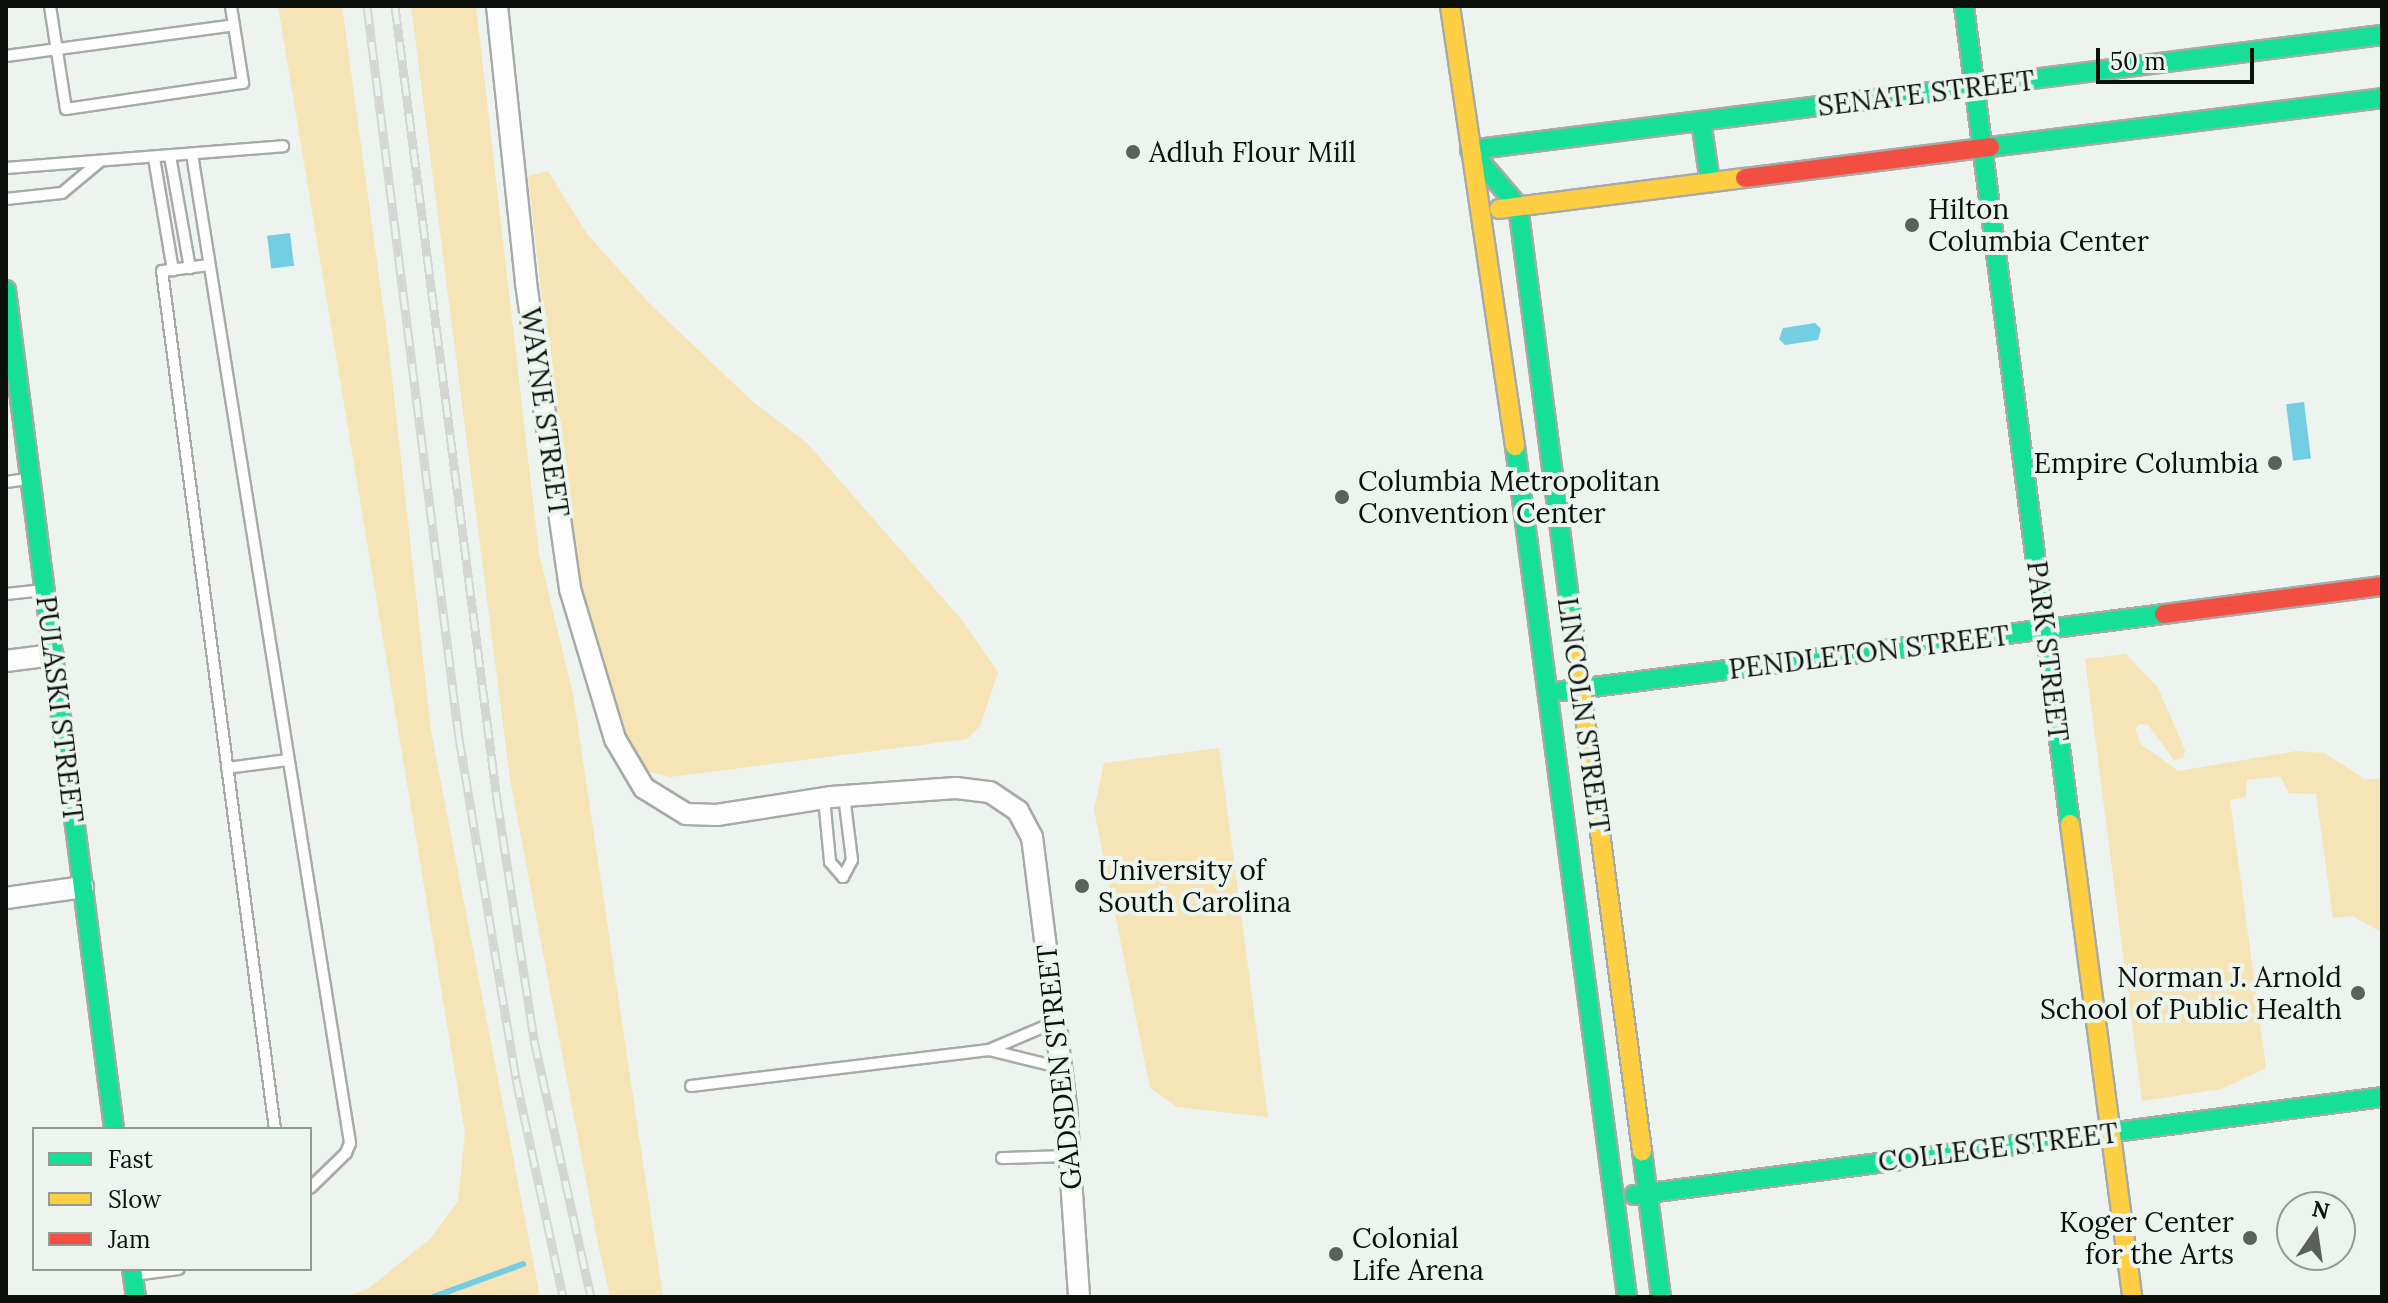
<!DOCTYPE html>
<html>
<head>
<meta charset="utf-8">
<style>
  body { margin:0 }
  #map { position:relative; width:2388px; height:1303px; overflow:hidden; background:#edf3ee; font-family:Lora,serif }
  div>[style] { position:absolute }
  .green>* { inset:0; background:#f6e3b6 }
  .water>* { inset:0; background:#74cee3; transform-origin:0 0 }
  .stream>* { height:6px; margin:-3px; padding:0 3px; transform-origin:3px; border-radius:3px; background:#74cee3 }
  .roads { filter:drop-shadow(2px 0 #a7aaa7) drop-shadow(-2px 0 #a7aaa7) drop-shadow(0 2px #a7aaa7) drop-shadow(0 -2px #a7aaa7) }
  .lane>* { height:10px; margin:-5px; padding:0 5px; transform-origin:5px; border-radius:5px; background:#fcfdfc }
  .street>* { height:20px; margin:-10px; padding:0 10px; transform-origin:10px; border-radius:10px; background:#fcfdfc }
  .fast>* { height:18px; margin:-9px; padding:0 9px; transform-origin:9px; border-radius:9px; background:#16e098 }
  .slow>* { height:18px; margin:-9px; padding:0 9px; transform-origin:9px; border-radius:9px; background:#ffcf43 }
  .jam>* { height:18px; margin:-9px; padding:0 9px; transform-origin:9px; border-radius:9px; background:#f24e42 }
  .rail>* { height:9px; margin-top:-4.5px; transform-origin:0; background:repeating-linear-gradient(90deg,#ebf5ed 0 18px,#d4d6d4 0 36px); box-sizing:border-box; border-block:2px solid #d4d6d4 }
  .dots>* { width:22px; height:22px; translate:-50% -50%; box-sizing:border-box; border:4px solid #ebf5ed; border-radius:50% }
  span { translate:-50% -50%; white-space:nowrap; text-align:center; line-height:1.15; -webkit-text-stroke:8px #ebf5ed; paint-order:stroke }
  .street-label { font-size:28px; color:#0d110e }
  .poi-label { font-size:28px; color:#0d110e }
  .left { translate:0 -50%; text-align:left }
  .right { translate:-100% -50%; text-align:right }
  .frame { position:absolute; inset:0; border:8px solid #0d110e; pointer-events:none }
  .legend { position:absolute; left:32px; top:1127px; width:280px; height:144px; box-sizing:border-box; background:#ebf5ed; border:2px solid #929a94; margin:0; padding:10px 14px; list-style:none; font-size:24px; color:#0d110e }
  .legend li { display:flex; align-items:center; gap:16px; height:40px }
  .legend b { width:40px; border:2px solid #929a94 }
  .north { position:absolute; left:2276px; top:1191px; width:80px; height:80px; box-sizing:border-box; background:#ebf5ed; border:2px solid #929a94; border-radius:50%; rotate:13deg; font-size:22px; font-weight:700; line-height:32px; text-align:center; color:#0d110e }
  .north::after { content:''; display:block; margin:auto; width:28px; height:36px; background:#5b605c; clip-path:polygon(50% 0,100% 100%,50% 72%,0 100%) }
  .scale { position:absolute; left:2096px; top:48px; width:158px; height:36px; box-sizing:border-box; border:4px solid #0d110e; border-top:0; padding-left:10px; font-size:24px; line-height:28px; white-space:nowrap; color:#0d110e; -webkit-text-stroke:6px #ebf5ed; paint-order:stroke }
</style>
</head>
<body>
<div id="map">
  <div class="green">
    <i style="clip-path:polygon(278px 6px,342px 6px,389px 350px,431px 731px,540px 1297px,346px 1297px,369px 1288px,431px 1238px,458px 1201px,465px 1133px)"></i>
    <i style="clip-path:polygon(411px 6px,476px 6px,539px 554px,573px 694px,663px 1297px,610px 1297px,598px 1244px,510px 779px)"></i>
    <i style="clip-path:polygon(548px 171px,587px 234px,649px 303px,752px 401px,807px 443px,961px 619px,998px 672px,980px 726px,967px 739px,670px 777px,650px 772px,629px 746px,614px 719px,583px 609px,557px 429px,528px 176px)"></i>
    <i style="clip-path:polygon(2126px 654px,2158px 688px,2185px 750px,2183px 758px,2174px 760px,2148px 725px,2139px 724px,2135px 729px,2141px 744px,2178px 771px,2297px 751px,2324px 753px,2365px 779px,2382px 779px,2382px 932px,2352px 916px,2333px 918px,2316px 794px,2289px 793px,2280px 776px,2247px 780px,2246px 797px,2230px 800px,2266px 1068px,2221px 1089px,2142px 1101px,2085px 659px)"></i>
    <i style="clip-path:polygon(1219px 748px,1268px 1117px,1177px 1107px,1150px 1088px,1094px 810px,1104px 763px)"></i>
  </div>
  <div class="water">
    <i style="left:290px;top:233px;width:33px;height:23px;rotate:83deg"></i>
    <i style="clip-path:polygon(1815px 323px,1821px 329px,1818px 340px,1785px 345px,1779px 339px,1783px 328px)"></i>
    <i style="left:2304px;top:402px;width:57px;height:18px;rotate:83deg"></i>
  </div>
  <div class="stream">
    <i style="left:433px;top:1297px;width:96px;rotate:-20.1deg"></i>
  </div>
  <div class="roads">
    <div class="lane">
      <i style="left:50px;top:6px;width:104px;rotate:81.2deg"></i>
      <i style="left:66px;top:109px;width:179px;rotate:-8.4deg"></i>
      <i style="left:243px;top:83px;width:78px;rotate:-98.9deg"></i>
      <i style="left:6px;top:56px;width:230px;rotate:-7.7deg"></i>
      <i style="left:192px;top:154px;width:1002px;rotate:80.92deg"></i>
      <i style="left:350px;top:1143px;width:11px;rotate:112deg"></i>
      <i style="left:346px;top:1153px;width:50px;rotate:135.8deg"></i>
      <i style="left:170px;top:156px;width:114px;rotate:79.9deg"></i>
      <i style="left:154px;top:158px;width:114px;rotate:80.4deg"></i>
      <i style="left:6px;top:168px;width:278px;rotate:-4.5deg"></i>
      <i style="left:6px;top:199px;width:56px;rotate:-6.1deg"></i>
      <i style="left:62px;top:193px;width:47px;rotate:-39.8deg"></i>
      <i style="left:209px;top:265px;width:47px;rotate:172.7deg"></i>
      <i style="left:162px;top:271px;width:865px;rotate:82.5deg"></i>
      <i style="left:6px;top:482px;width:22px;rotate:-8deg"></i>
      <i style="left:6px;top:594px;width:38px;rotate:-6deg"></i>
      <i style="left:227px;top:768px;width:62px;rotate:-7.5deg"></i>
      <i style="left:824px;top:798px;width:64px;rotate:84.6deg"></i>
      <i style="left:830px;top:862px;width:20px;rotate:49deg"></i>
      <i style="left:843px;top:877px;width:19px;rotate:-62deg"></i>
      <i style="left:852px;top:860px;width:64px;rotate:-97.1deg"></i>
      <i style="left:1055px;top:1022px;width:72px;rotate:157deg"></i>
      <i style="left:989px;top:1050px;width:75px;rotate:13.9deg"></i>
      <i style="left:691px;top:1086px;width:300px;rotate:-6.9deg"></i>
      <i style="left:1002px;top:1158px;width:68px;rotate:-1.7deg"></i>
      <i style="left:134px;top:1275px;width:45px;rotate:-7.6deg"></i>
    </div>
    <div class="street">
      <i style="left:497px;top:6px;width:279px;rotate:84deg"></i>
      <i style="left:526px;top:283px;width:309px;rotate:81.8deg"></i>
      <i style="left:570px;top:589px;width:157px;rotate:73.3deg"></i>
      <i style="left:615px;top:739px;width:57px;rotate:59.4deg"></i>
      <i style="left:644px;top:788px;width:49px;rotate:31.8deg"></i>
      <i style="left:686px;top:814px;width:31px;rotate:2deg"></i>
      <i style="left:717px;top:815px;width:115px;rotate:-9deg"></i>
      <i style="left:831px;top:797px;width:125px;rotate:-4.1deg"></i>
      <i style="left:956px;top:788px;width:34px;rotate:7deg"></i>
      <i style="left:990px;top:792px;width:34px;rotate:34deg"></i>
      <i style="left:1018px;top:811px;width:30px;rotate:62deg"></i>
      <i style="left:1032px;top:837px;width:270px;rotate:82.8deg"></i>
      <i style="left:1066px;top:1105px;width:192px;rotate:86.1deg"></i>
      <i style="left:6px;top:661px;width:47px;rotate:-7.3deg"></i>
      <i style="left:6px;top:898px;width:78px;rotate:-8.1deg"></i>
    </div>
    <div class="fast">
      <i style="left:1964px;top:6px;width:825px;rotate:82.62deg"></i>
      <i style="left:1701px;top:121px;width:62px;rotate:81.6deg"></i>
      <i style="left:1990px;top:147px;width:395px;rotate:-7.1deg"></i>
      <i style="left:1470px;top:150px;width:919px;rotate:-7.19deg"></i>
      <i style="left:1471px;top:151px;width:72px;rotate:49.5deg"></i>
      <i style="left:1518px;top:206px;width:418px;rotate:82.6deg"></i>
      <i style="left:6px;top:290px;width:846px;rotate:82.66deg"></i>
      <i style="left:1515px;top:446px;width:858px;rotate:82.5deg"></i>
      <i style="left:1562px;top:691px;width:607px;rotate:-7.29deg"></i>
      <i style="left:1642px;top:1151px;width:147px;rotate:82.6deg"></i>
      <i style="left:1634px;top:1195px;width:754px;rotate:-7.46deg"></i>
      <i style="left:132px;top:1269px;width:28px;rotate:82deg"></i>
    </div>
    <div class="slow">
      <i style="left:1450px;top:6px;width:445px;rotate:81.6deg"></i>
      <i style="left:1499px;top:209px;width:248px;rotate:-7.2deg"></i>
      <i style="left:1572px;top:620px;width:536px;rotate:82.49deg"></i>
      <i style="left:2070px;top:824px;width:477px;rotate:82.5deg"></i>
    </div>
    <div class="jam">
      <i style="left:1745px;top:178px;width:247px;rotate:-7.2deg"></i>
      <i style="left:2164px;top:614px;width:220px;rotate:-7.3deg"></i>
    </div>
  </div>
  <div class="rail">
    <i style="left:367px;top:6px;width:738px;rotate:82.84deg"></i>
    <i style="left:459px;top:738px;width:346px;rotate:80.5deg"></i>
    <i style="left:516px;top:1079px;width:223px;rotate:77.8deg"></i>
    <i style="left:395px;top:6px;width:801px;rotate:82.68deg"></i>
    <i style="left:497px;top:800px;width:243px;rotate:81.2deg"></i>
    <i style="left:534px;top:1040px;width:263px;rotate:77.5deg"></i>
  </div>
  <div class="dots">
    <i style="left:1133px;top:152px;background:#5b605c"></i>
    <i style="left:1912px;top:225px;background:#5b605c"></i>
    <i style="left:2275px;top:463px;background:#5b605c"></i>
    <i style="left:1342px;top:497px;background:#5b605c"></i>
    <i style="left:1082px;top:886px;background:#5b605c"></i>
    <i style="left:2358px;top:993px;background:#5b605c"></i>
    <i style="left:2250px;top:1238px;background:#5b605c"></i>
    <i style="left:1336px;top:1254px;background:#5b605c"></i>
  </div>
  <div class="street-label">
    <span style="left:1926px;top:93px;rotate:-7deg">SENATE STREET</span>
    <span style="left:545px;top:412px;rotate:82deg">WAYNE STREET</span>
    <span style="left:2048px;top:651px;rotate:83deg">PARK STREET</span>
    <span style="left:1869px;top:652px;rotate:-7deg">PENDLETON STREET</span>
    <span style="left:60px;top:709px;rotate:83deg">PULASKI STREET</span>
    <span style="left:1584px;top:715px;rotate:82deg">LINCOLN STREET</span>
    <span style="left:1059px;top:1067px;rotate:-96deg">GADSDEN STREET</span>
    <span style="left:1998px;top:1147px;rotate:-7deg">COLLEGE STREET</span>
  </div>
  <div class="poi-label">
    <span class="left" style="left:1149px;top:152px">Adluh Flour Mill</span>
    <span class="left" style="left:1928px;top:225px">Hilton<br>Columbia Center</span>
    <span class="right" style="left:2259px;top:463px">Empire Columbia</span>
    <span class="left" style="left:1358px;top:497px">Columbia Metropolitan<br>Convention Center</span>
    <span class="left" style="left:1098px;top:886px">University of<br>South Carolina</span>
    <span class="right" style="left:2342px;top:993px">Norman J. Arnold<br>School of Public Health</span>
    <span class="right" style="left:2234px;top:1238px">Koger Center<br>for the Arts</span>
    <span class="left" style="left:1352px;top:1254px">Colonial<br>Life Arena</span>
  </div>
  <div class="frame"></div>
  <ul class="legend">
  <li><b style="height:10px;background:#16e098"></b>Fast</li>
  <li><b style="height:10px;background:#ffcf43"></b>Slow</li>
  <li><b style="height:10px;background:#f24e42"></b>Jam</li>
  </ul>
  <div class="north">N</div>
  <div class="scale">50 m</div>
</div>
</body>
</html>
